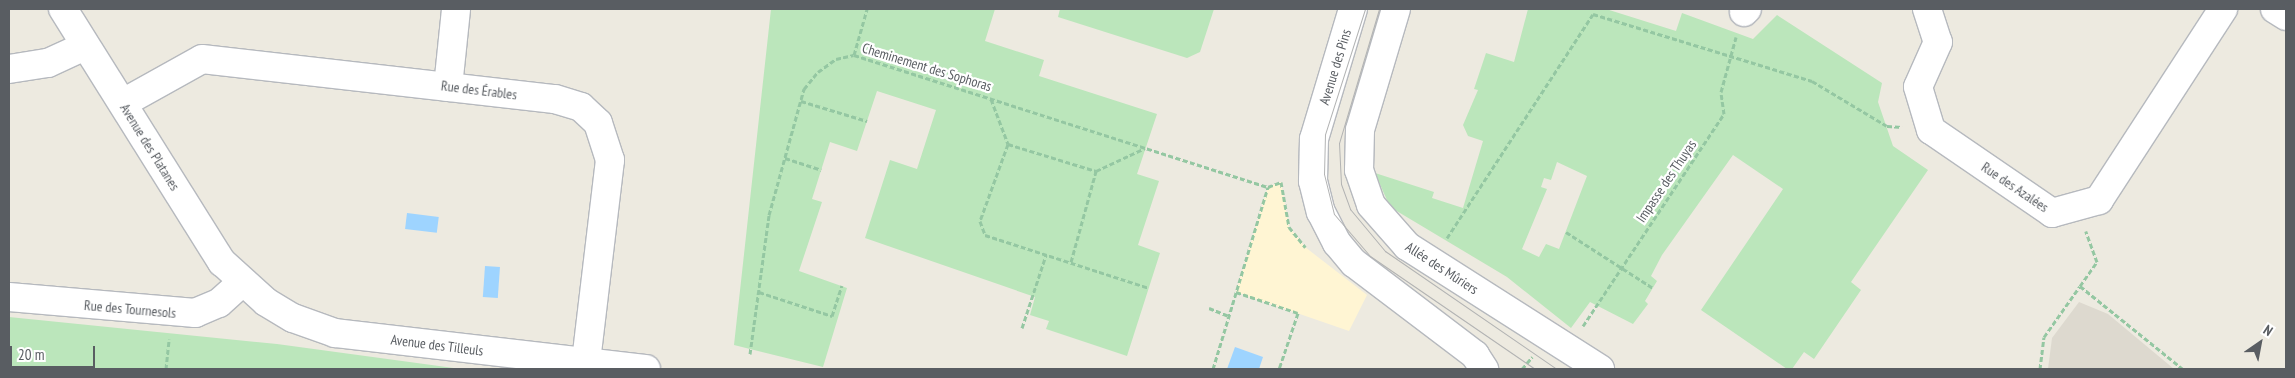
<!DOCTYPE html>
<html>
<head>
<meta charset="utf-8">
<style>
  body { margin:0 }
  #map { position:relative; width:2295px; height:378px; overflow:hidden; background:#edeae0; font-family:"PT Sans Narrow",sans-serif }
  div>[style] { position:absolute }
  .commercial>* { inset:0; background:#fff5d3 }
  .education>* { inset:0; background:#ddd9cf }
  .green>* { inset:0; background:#bbe6bb }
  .water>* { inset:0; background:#9ed4ff; transform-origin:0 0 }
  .path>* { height:3px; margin-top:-1.5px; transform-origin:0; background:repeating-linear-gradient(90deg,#94c7a2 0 5px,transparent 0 7.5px) }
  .roads { filter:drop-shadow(1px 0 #b6b9be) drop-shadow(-1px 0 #b6b9be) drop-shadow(0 1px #b6b9be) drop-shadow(0 -1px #b6b9be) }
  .minor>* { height:28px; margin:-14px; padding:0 14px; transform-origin:14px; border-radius:14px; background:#fff }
  .tertiary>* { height:28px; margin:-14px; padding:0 14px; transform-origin:14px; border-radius:14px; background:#fff }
  .tram>* { height:1px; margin:-0.5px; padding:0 0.5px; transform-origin:0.5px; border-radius:0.5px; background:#b2b3b3 }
  span { translate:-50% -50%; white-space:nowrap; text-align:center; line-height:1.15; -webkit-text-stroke:4.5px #fff; paint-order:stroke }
  .street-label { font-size:14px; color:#595d62 }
  .frame { position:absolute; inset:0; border:10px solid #595d62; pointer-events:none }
  .north { position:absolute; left:2235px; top:318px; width:50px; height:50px; -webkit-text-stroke:4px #fff; paint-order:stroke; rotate:33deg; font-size:14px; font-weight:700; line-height:20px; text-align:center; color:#595d62 }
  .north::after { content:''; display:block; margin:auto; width:18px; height:22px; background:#595d62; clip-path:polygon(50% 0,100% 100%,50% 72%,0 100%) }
  .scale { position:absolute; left:10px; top:346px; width:85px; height:22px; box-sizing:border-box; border:2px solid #595d62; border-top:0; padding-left:6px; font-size:15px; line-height:18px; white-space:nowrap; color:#595d62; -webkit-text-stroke:4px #fff; paint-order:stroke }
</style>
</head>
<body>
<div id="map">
  <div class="commercial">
    <i style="clip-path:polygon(1281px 182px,1289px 227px,1305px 247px,1367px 295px,1349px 331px,1236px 292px,1268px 187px)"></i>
  </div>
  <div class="education">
    <i style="clip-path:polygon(2079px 302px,2108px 314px,2174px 369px,2048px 369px,2052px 338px)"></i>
  </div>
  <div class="green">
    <i style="clip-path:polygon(771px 9px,995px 9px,985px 41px,1044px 60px,1039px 76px,1157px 114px,1137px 174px,1159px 181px,1138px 245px,1160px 253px,1127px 356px,1046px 329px,1049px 321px,1030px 315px,1035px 297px,865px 238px,890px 160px,917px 169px,936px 110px,877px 91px,857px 151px,830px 142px,812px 199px,822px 202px,799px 271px,847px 288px,823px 367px,734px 345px)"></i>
    <i style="clip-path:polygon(1060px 9px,1214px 9px,1200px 52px,1187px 58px,1058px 17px)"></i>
    <i style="clip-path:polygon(evenodd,1528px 9px,1606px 9px,1676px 31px,1682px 13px,1753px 39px,1777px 15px,1882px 83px,1878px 102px,1893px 146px,1928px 170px,1851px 282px,1861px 290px,1814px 359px,1804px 352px,1792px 369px,1787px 369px,1701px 310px,1783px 189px,1733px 155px,1662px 255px,1651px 276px,1657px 281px,1645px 301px,1648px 304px,1633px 324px,1590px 302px,1571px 328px,1507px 277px,1390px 207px,1375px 173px,1434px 192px,1432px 198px,1463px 208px,1483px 141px,1468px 136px,1463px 125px,1478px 90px,1474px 89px,1486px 53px,1514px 62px,1528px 9px,1557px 162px,1587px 176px,1559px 249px,1546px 244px,1539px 257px,1522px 249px,1547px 189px,1541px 187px,1544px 178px,1551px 180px,1557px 162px)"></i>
    <i style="clip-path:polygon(9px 317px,277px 344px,461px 369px,9px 369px)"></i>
  </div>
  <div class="water">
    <i style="left:407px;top:213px;width:32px;height:16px;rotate:7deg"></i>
    <i style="left:485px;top:266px;width:15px;height:31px;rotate:4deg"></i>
    <i style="clip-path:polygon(1235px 347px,1263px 357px,1259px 369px,1227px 369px)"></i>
  </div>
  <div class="path">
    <i style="left:854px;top:55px;width:48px;rotate:-74.2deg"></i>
    <i style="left:991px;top:99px;width:48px;rotate:69.3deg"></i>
    <i style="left:1008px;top:144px;width:82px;rotate:110deg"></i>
    <i style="left:980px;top:221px;width:15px;rotate:70deg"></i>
    <i style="left:985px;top:235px;width:172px;rotate:17.9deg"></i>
    <i style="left:801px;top:101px;width:69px;rotate:16.9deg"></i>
    <i style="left:1008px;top:144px;width:92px;rotate:17.1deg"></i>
    <i style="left:1096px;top:171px;width:54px;rotate:-25.1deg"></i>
    <i style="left:785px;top:158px;width:38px;rotate:18deg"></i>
    <i style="left:1566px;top:232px;width:103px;rotate:32.8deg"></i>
    <i style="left:1447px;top:238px;width:267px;rotate:-56.9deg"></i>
    <i style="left:1593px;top:14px;width:229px;rotate:17deg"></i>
    <i style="left:1812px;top:81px;width:87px;rotate:31deg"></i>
    <i style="left:1887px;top:126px;width:15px;rotate:4deg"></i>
    <i style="left:1071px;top:262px;width:94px;rotate:-74.6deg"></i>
    <i style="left:2080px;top:286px;width:29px;rotate:-55deg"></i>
    <i style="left:2097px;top:262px;width:33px;rotate:-110deg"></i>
    <i style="left:759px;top:292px;width:77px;rotate:18.2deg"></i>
    <i style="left:832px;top:316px;width:32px;rotate:-72deg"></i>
    <i style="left:1236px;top:292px;width:65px;rotate:18.7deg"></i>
    <i style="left:1298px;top:313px;width:59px;rotate:108.7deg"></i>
    <i style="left:1209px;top:308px;width:22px;rotate:22deg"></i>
    <i style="left:1583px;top:326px;width:255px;rotate:-56.4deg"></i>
    <i style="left:1724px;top:114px;width:22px;rotate:-98deg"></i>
    <i style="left:1721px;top:92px;width:57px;rotate:-74.7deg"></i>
    <i style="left:1022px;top:328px;width:77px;rotate:-71.8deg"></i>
    <i style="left:750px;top:354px;width:140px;rotate:-82.2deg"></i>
    <i style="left:769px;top:215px;width:131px;rotate:-74.5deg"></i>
    <i style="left:804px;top:89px;width:22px;rotate:-51deg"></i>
    <i style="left:818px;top:72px;width:22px;rotate:-36deg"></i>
    <i style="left:836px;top:59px;width:18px;rotate:-13deg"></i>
    <i style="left:854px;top:55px;width:435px;rotate:17.7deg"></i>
    <i style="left:1268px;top:187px;width:14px;rotate:-21deg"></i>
    <i style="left:1281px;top:182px;width:46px;rotate:79.9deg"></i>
    <i style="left:1289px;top:227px;width:26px;rotate:51deg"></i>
    <i style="left:166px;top:369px;width:30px;rotate:-84deg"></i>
    <i style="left:1213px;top:369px;width:190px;rotate:-73.2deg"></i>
    <i style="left:1522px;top:369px;width:16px;rotate:-50deg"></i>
    <i style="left:2040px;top:369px;width:32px;rotate:-83deg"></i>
    <i style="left:2044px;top:337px;width:62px;rotate:-54.8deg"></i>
    <i style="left:2080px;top:286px;width:132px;rotate:38.9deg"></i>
  </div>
  <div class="roads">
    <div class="minor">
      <i style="left:63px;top:9px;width:299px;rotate:57.9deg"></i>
      <i style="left:222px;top:262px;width:59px;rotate:42.3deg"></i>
      <i style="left:266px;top:302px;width:31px;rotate:31deg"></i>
      <i style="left:293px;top:318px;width:45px;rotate:19.7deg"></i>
      <i style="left:335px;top:333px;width:313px;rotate:6.6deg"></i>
      <i style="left:1927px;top:9px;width:35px;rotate:72deg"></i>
      <i style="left:1938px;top:42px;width:49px;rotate:114deg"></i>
      <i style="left:1918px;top:87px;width:45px;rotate:73.2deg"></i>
      <i style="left:1931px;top:130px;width:147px;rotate:34.4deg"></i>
      <i style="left:2052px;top:213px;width:49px;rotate:-15.5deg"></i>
      <i style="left:2099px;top:200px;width:228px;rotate:-57deg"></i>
      <i style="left:1744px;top:12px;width:4px;rotate:-45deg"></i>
      <i style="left:9px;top:69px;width:39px;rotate:-9deg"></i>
      <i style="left:48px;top:63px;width:41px;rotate:-24.7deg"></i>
      <i style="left:448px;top:87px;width:78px;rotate:-84.1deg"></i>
      <i style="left:123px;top:103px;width:90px;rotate:-29.1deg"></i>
      <i style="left:202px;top:59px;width:355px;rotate:6.5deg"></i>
      <i style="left:555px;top:99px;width:27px;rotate:17deg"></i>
      <i style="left:581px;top:107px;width:23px;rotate:43deg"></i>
      <i style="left:598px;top:123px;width:39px;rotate:72deg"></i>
      <i style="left:610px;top:160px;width:203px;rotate:96.8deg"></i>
      <i style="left:9px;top:297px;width:187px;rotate:4.9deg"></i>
      <i style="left:195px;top:313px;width:26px;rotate:-23deg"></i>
      <i style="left:219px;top:303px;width:30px;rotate:-42deg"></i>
    </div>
    <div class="tertiary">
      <i style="left:1353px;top:9px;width:136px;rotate:106.7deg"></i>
      <i style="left:1314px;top:139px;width:42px;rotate:91.4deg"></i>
      <i style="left:1313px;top:181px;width:32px;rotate:76deg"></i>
      <i style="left:1321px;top:212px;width:35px;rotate:63deg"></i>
      <i style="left:1337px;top:243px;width:26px;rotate:50deg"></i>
      <i style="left:1354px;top:263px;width:152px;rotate:37.2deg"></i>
      <i style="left:1475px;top:355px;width:17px;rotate:57deg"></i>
      <i style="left:1396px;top:9px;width:126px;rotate:106.6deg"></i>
      <i style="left:1360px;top:130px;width:40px;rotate:91.4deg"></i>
      <i style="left:1359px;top:170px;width:37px;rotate:71deg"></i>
      <i style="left:1371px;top:205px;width:55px;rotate:48.7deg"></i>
      <i style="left:1407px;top:246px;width:229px;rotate:32.5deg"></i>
      <i style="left:2275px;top:9px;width:13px;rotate:32deg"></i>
    </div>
  </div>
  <div class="tram">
    <i style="left:1365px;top:9px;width:131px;rotate:107.7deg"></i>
    <i style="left:1325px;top:134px;width:40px;rotate:91.4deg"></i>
    <i style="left:1324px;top:174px;width:41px;rotate:76deg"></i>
    <i style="left:1334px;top:214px;width:55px;rotate:49.4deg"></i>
    <i style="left:1370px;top:256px;width:200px;rotate:34.4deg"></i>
    <i style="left:1379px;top:9px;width:140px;rotate:106.6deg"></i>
    <i style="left:1339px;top:143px;width:41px;rotate:87.2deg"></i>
    <i style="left:1341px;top:184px;width:27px;rotate:70deg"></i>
    <i style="left:1350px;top:209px;width:55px;rotate:50.2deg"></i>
    <i style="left:1385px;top:251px;width:209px;rotate:34.5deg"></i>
  </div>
  <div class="street-label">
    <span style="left:927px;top:67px;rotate:17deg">Cheminement des Sophoras</span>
    <span style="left:1335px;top:67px;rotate:-73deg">Avenue des Pins</span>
    <span style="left:479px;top:90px;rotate:7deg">Rue des Érables</span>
    <span style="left:150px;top:147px;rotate:58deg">Avenue des Platanes</span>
    <span style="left:1666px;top:181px;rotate:-56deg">Impasse des Thuyas</span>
    <span style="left:2015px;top:187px;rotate:34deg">Rue des Azalées</span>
    <span style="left:1442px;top:268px;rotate:33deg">Allée des Mûriers</span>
    <span style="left:130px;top:309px;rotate:5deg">Rue des Tournesols</span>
    <span style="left:437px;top:345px;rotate:7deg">Avenue des Tilleuls</span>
  </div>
  <div class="frame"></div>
  <div class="north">N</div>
  <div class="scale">20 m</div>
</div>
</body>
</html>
